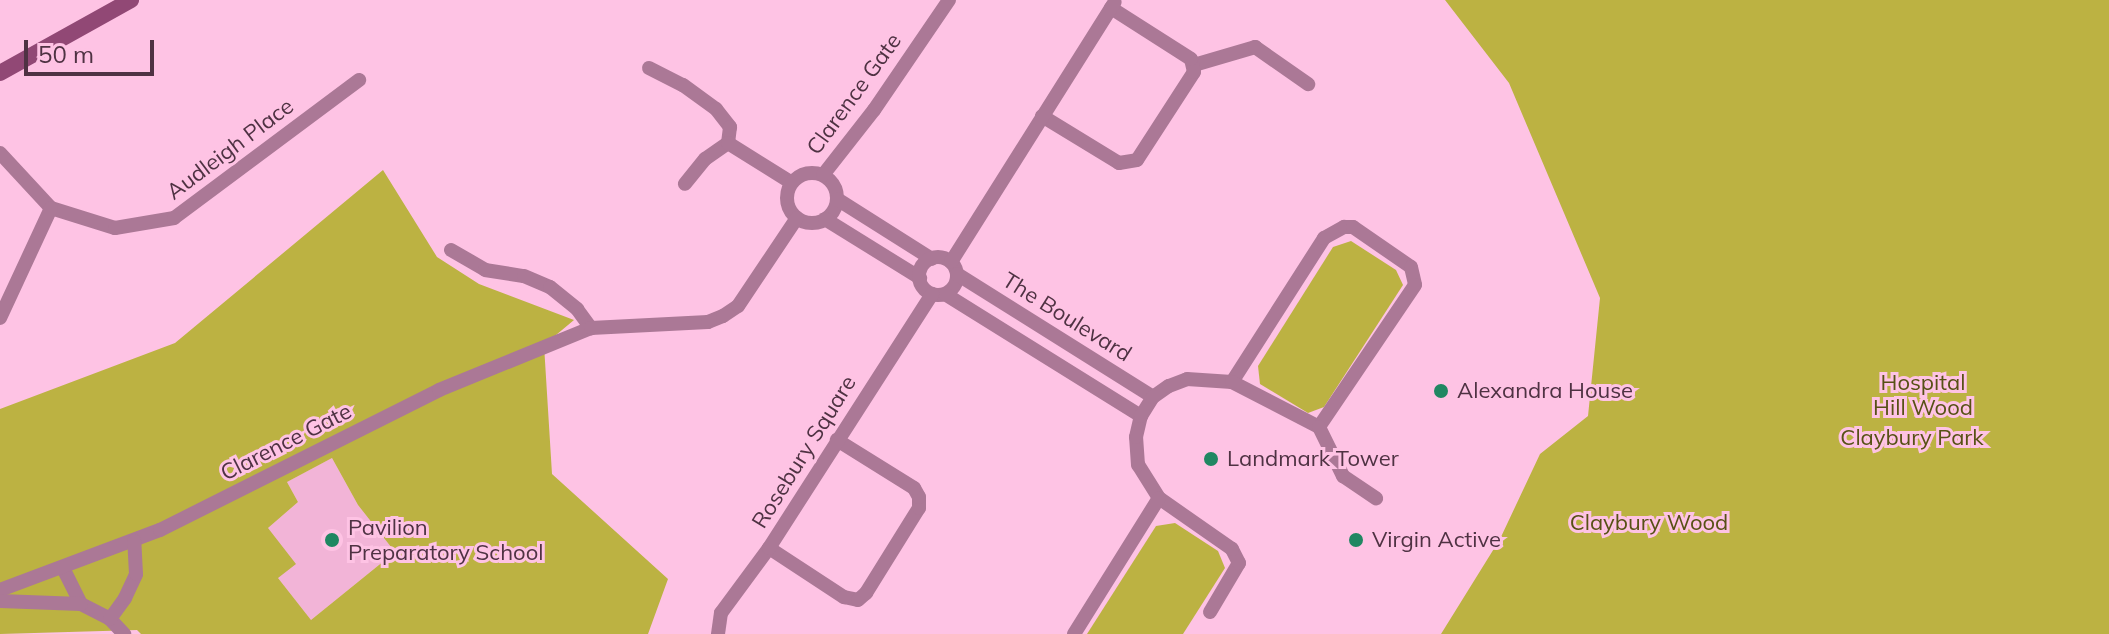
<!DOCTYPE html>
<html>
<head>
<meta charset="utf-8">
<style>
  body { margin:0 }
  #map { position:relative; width:2109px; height:634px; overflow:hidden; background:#fec3e4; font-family:Mulish,sans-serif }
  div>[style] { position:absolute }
  .built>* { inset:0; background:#f2b4d7 }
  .green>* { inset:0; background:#bcb242 }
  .street>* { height:14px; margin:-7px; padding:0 7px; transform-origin:7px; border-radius:7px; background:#ab7896 }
  .street>.ring { margin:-7px; padding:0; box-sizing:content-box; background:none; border:14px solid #ab7896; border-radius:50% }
  .secondary>* { height:16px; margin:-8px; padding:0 8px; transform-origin:8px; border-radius:8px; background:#914875 }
  .dots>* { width:22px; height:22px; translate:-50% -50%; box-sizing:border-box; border:4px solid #fec3e4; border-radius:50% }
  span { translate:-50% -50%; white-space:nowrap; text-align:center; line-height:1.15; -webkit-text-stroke:6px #fec3e4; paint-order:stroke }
  .street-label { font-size:22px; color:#4f3243 }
  .park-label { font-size:22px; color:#575115 }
  .poi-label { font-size:22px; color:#4f3243 }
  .left { translate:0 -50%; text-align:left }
  .scale { position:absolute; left:24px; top:40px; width:130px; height:36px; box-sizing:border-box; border:4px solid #4f3243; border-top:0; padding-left:10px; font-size:24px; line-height:28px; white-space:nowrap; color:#4f3243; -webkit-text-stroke:6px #fec3e4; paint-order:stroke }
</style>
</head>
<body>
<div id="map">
  <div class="built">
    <i style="clip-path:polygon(332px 458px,358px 505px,395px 552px,311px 620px,278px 578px,268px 528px,298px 502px,287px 482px)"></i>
  </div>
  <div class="green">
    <i style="clip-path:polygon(1445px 0,2109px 0,2109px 634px,1441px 634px,1500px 539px,1540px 454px,1588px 416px,1600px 298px,1509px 83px)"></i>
    <i style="clip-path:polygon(evenodd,383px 170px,437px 257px,479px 284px,574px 320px,544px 345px,552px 474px,668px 579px,648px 634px,141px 634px,137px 630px,0 634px,0 409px,175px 343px,383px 170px,332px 458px,358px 505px,395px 552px,311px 620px,278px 578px,296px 564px,268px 528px,298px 502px,287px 482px,332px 458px)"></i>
    <i style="clip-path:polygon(1351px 241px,1396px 270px,1403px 285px,1324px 407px,1308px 413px,1260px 384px,1258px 366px,1333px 247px)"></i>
    <i style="clip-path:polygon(1175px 523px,1218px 551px,1225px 568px,1183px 634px,1087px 634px,1156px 526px)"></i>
  </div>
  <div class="street">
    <i style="left:1194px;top:65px;width:64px;rotate:-16.4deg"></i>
    <i style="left:1255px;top:47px;width:65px;rotate:34.9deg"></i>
    <i style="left:649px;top:68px;width:38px;rotate:27deg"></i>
    <i style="left:683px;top:85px;width:41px;rotate:36deg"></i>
    <i style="left:716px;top:109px;width:23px;rotate:52deg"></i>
    <i style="left:730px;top:127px;width:16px;rotate:97deg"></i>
    <i style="left:728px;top:143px;width:28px;rotate:145deg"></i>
    <i style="left:705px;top:159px;width:32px;rotate:129deg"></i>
    <i style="left:1042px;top:116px;width:90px;rotate:31.4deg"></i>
    <i style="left:1119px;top:163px;width:18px;rotate:-9deg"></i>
    <i style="left:1137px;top:160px;width:105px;rotate:-57.1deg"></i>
    <i style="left:1194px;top:72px;width:13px;rotate:-103deg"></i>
    <i style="left:1191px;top:59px;width:95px;rotate:-147.5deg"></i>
    <i style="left:728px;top:143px;width:75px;rotate:32deg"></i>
    <i style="left:0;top:153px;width:75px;rotate:47.2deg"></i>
    <i style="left:51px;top:208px;width:67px;rotate:17.4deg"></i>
    <i style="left:115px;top:228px;width:60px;rotate:-9.6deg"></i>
    <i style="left:174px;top:218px;width:231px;rotate:-36.7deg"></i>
    <i class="ring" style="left:787px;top:173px;width:36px;height:36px"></i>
    <i style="left:823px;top:175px;width:83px;rotate:-51.9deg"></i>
    <i style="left:874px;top:110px;width:133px;rotate:-55.7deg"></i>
    <i style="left:837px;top:199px;width:112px;rotate:32.3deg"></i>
    <i style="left:825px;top:219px;width:112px;rotate:31.8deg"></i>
    <i style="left:451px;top:250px;width:39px;rotate:30deg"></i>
    <i style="left:485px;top:270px;width:39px;rotate:9deg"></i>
    <i style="left:524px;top:276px;width:28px;rotate:23deg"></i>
    <i style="left:550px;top:287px;width:35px;rotate:39deg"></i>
    <i style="left:577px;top:309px;width:24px;rotate:54deg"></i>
    <i class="ring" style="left:919px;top:257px;width:24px;height:24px"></i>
    <i style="left:951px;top:262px;width:307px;rotate:-57.8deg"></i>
    <i style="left:957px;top:274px;width:231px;rotate:32.1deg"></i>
    <i style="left:945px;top:294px;width:231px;rotate:31.9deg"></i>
    <i style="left:0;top:318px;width:121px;rotate:-65.1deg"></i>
    <i style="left:1232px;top:382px;width:171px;rotate:-57.4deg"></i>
    <i style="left:1324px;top:238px;width:23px;rotate:-29deg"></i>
    <i style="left:1344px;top:227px;width:9px"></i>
    <i style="left:1353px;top:227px;width:70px;rotate:34.6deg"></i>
    <i style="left:1411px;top:267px;width:18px;rotate:77deg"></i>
    <i style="left:1415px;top:285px;width:171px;rotate:124.1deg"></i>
    <i style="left:769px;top:548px;width:90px;rotate:33.2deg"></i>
    <i style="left:844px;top:597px;width:14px;rotate:12deg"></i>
    <i style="left:858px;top:600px;width:11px;rotate:-41deg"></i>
    <i style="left:866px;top:593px;width:100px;rotate:-58.1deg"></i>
    <i style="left:919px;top:508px;width:11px;rotate:-90deg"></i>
    <i style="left:919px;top:497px;width:10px;rotate:-119deg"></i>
    <i style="left:914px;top:488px;width:91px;rotate:-148.1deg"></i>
    <i style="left:63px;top:568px;width:40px;rotate:63.4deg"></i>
    <i style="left:81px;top:604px;width:33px;rotate:27deg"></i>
    <i style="left:110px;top:619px;width:21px;rotate:47deg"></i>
    <i style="left:0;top:590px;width:171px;rotate:-20.6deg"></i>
    <i style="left:160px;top:530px;width:312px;rotate:-26.6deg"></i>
    <i style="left:439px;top:390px;width:164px;rotate:-22.2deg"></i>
    <i style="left:591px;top:328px;width:117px;rotate:-2.9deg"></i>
    <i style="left:708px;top:322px;width:16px;rotate:-22deg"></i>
    <i style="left:723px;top:316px;width:18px;rotate:-34deg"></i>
    <i style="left:738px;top:306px;width:106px;rotate:-56.2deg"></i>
    <i style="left:0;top:601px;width:81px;rotate:2.1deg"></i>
    <i style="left:1210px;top:612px;width:57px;rotate:-59.4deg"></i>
    <i style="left:1239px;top:563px;width:16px;rotate:-117deg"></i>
    <i style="left:1232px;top:549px;width:89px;rotate:-145.1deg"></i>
    <i style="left:1159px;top:498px;width:39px;rotate:-122deg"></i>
    <i style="left:1138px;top:465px;width:28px;rotate:-94deg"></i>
    <i style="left:1136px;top:437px;width:22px;rotate:-77deg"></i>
    <i style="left:1141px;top:416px;width:22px;rotate:-58deg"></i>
    <i style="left:1153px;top:397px;width:19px;rotate:-35deg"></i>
    <i style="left:1169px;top:386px;width:19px;rotate:-21deg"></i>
    <i style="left:1187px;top:379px;width:45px;rotate:3.8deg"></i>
    <i style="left:1232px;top:382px;width:98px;rotate:27.3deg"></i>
    <i style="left:1319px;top:427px;width:55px;rotate:63.9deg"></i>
    <i style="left:1343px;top:476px;width:40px;rotate:34deg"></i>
    <i style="left:110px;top:619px;width:26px;rotate:-54deg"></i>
    <i style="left:125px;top:598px;width:26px;rotate:-65deg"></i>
    <i style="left:136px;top:574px;width:33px;rotate:-93deg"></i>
    <i style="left:718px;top:634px;width:21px;rotate:-82deg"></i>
    <i style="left:721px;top:613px;width:81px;rotate:-53.6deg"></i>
    <i style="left:769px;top:548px;width:302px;rotate:-57.3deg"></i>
    <i style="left:1074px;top:634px;width:160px;rotate:-58deg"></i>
  </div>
  <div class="secondary">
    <i style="left:0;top:73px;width:150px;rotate:-29.1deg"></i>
  </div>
  <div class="dots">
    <i style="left:1441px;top:391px;background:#208762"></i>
    <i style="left:1211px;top:459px;background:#208762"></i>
    <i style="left:332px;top:540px;background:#208762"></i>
    <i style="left:1356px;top:540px;background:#208762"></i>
  </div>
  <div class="street-label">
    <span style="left:854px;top:94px;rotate:-54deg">Clarence Gate</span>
    <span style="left:230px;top:149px;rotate:-37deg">Audleigh Place</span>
    <span style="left:1067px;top:317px;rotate:32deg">The Boulevard</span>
    <span style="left:286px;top:442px;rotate:-27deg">Clarence Gate</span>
    <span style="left:804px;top:452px;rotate:-58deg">Rosebury Square</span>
  </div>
  <div class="park-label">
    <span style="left:1923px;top:395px">Hospital<br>Hill Wood</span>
    <span style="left:1912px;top:438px">Claybury Park</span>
    <span style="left:1649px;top:523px">Claybury Wood</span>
  </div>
  <div class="poi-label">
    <span class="left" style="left:1457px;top:391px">Alexandra House</span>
    <span class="left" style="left:1227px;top:459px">Landmark Tower</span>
    <span class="left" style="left:348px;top:540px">Pavilion<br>Preparatory School</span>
    <span class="left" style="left:1372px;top:540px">Virgin Active</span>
  </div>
  <div class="scale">50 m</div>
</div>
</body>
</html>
